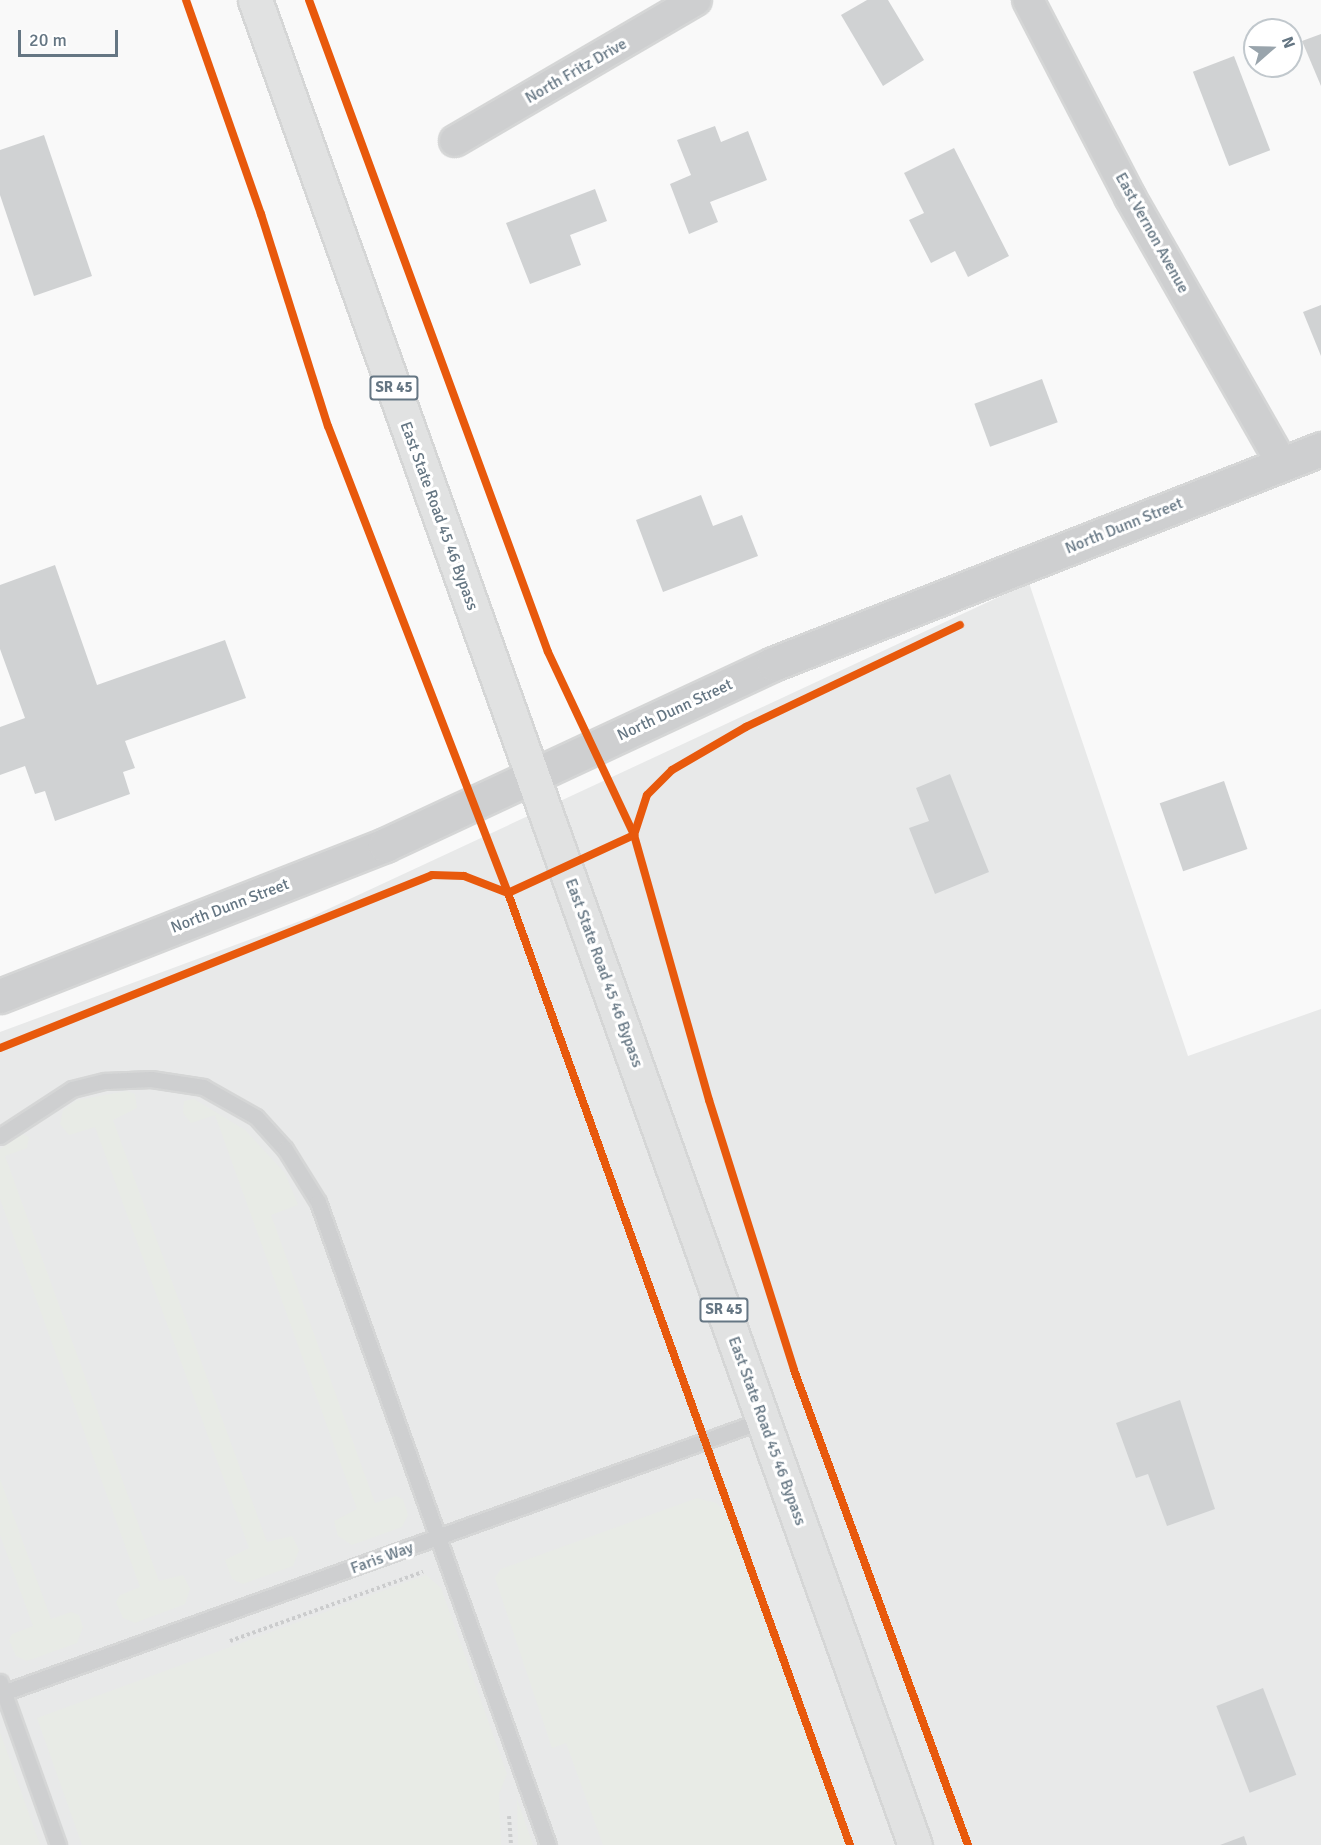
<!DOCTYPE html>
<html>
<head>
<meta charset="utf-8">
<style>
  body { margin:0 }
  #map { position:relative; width:1321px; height:1845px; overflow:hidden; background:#f9f9f9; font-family:Signika,sans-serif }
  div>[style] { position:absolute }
  .built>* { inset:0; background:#e8e9e9 }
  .green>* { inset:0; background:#e8ebe6 }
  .building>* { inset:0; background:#d0d2d3; transform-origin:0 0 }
  .path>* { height:4px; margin-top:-2px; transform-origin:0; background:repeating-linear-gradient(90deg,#cbcccd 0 3px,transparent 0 6px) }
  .roads { filter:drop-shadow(2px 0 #d5d6d6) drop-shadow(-2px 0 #d5d6d6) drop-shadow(0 2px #d5d6d6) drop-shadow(0 -2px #d5d6d6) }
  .service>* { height:15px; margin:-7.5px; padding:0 7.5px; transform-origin:7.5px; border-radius:7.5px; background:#cecfd0 }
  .minor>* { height:30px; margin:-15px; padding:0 15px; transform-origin:15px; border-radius:15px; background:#cecfd0 }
  .tertiary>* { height:33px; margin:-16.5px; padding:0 16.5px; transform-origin:16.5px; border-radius:16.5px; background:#cecfd0 }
  .trunk>* { height:33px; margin:-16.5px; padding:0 16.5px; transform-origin:16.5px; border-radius:16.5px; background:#e1e2e2 }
  .cycleway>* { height:8px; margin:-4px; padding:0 4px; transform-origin:4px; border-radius:4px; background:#e8590c }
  span { translate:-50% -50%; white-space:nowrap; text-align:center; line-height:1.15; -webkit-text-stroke:6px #fff; paint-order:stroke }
  .shield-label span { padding:2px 4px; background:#fff; border:2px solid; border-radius:4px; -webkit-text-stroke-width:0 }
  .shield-label { font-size:15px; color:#657683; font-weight:700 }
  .street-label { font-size:16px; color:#657683 }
  .north { position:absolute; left:1243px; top:18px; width:60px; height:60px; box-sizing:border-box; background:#fff; border:2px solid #c1c8cd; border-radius:50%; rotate:70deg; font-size:16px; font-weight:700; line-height:24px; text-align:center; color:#657683 }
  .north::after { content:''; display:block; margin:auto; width:21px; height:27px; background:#99a4ac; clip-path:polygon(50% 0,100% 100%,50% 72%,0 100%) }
  .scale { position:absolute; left:18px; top:30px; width:100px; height:27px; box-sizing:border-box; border:3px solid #657683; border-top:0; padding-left:8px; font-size:18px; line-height:21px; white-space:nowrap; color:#657683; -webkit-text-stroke:4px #fff; paint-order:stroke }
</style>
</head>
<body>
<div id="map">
  <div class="built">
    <i style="clip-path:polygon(1029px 583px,1188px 1056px,1321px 1009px,1321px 1845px,0 1845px,0 1032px,311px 917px)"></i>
  </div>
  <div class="green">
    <i style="clip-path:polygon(127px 1091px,135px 1094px,137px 1108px,113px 1120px,267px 1542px,292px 1536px,299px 1550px,293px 1566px,243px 1584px,232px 1579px,225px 1560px,249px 1548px,95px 1127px,69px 1135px,60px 1124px,63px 1110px,77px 1100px)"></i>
    <i style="clip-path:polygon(194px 1099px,245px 1130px,285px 1173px,298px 1205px,271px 1215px,375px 1503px,396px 1496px,403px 1499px,408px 1515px,402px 1527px,352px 1545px,338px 1536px,334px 1521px,357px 1509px,215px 1115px,191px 1123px,183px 1113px,184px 1101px)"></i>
    <i style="clip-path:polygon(22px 1134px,29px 1137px,27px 1148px,5px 1156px,159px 1581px,183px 1575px,190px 1589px,185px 1604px,135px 1623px,123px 1618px,116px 1602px,120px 1595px,140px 1587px,0 1199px,0 1149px)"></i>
    <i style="clip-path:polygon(0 1479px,51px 1619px,71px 1612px,79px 1615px,83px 1627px,77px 1643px,27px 1661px,16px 1656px,9px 1640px,12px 1634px,33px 1626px,0 1535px)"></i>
    <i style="clip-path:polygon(697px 1498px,716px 1503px,726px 1513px,846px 1845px,603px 1845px,566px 1743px,552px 1748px,495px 1578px,501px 1569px)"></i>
    <i style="clip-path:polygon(426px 1575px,441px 1588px,507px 1774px,499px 1794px,501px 1845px,82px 1845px,37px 1718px)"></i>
    <i style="clip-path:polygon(0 1732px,40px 1845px,0 1845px)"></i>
    <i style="clip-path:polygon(517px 1799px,533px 1845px,518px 1845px)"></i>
  </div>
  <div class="building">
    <i style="clip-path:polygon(867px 0,888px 0,924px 60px,883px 86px,841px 15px)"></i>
    <i style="clip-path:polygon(1321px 34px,1321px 86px,1302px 41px)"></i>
    <i style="left:1234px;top:56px;width:101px;height:44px;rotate:69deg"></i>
    <i style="clip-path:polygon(715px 126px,721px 142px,748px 131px,767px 180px,710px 202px,718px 222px,689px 234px,670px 184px,691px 175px,677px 140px)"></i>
    <i style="clip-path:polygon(44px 135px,92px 276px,34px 296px,0 195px,0 150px)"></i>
    <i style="clip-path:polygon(954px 148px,1009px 256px,968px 277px,955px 251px,931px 263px,909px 220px,924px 213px,904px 173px)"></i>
    <i style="clip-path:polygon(595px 189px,607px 221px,570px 235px,581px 265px,530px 284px,506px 223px)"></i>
    <i style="clip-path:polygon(1321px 305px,1321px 356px,1303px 312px)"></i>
    <i style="left:1042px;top:379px;width:46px;height:72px;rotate:70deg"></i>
    <i style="clip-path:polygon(701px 495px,713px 526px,742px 515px,758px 556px,663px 592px,636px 520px)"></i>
    <i style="clip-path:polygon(55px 565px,97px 685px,225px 640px,246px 698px,125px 741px,135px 768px,123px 772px,130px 794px,55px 821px,45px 791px,35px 794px,25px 766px,0 775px,0 727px,25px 718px,0 649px,0 585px)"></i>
    <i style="clip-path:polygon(950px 774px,989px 872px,935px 894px,909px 828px,929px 821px,916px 788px)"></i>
    <i style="left:1224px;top:781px;width:72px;height:68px;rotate:71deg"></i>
    <i style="clip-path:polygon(1180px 1400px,1215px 1509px,1167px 1526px,1148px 1474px,1136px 1478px,1116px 1423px)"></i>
    <i style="left:1263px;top:1688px;width:93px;height:50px;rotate:69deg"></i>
    <i style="clip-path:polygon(1244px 1836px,1247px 1845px,1220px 1845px)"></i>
  </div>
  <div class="path">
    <i style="left:230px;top:1641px;width:205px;rotate:-19.7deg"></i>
    <i style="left:509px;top:1816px;width:29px;rotate:86deg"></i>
  </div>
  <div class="roads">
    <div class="service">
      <i style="left:0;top:1136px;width:86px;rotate:-33.1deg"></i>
      <i style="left:72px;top:1089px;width:34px;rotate:-14deg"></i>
      <i style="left:105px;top:1081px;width:46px;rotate:-2.5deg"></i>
      <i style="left:151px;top:1079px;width:53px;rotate:8.7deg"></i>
      <i style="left:203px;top:1087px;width:61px;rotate:29.5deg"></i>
      <i style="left:256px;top:1117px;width:43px;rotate:47.8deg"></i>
      <i style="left:285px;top:1149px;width:62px;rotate:58.1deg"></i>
      <i style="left:318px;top:1202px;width:683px;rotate:70.32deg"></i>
      <i style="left:0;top:1682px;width:173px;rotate:70.4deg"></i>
      <i style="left:0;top:1694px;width:811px;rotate:-19.75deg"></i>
    </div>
    <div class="minor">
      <i style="left:1028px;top:0;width:222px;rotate:62.6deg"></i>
      <i style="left:1130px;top:197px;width:306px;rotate:60.3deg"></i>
      <i style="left:455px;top:141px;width:279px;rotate:-30.3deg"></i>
    </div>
    <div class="tertiary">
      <i style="left:0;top:996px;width:414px;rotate:-21.4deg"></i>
      <i style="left:385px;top:845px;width:428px;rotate:-25deg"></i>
      <i style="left:773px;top:664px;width:589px;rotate:-21.42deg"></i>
    </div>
    <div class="trunk">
      <i style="left:255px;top:0;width:1959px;rotate:70.32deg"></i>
    </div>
  </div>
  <div class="cycleway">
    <i style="left:186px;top:0;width:227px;rotate:70.7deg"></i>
    <i style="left:261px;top:214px;width:222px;rotate:72.5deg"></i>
    <i style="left:328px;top:426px;width:500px;rotate:68.92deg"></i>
    <i style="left:508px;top:893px;width:1012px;rotate:70.24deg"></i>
    <i style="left:309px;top:0;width:694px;rotate:69.87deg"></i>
    <i style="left:548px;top:652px;width:202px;rotate:64.8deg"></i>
    <i style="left:634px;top:835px;width:275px;rotate:74.2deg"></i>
    <i style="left:709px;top:1100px;width:283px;rotate:72.5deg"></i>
    <i style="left:794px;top:1370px;width:506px;rotate:69.88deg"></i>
    <i style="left:0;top:1048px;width:465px;rotate:-21.8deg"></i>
    <i style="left:432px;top:875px;width:32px;rotate:2deg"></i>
    <i style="left:464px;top:876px;width:47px;rotate:21.1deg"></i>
    <i style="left:508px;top:893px;width:139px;rotate:-24.7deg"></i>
    <i style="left:634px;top:835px;width:42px;rotate:-72deg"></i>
    <i style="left:647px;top:795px;width:35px;rotate:-45deg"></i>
    <i style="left:672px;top:770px;width:86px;rotate:-30.2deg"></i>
    <i style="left:746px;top:727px;width:237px;rotate:-25.5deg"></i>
  </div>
  <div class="shield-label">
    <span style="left:394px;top:388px">SR 45</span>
    <span style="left:724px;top:1310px">SR 45</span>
  </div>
  <div class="street-label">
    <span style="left:576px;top:71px;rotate:-30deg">North Fritz Drive</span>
    <span style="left:1152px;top:233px;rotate:61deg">East Vernon Avenue</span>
    <span style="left:439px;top:516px;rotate:70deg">East State Road 45 46 Bypass</span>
    <span style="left:1124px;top:526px;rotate:-22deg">North Dunn Street</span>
    <span style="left:675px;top:710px;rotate:-25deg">North Dunn Street</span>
    <span style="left:230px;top:906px;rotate:-21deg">North Dunn Street</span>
    <span style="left:604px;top:973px;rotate:70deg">East State Road 45 46 Bypass</span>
    <span style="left:767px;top:1431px;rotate:70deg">East State Road 45 46 Bypass</span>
    <span style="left:382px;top:1558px;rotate:-20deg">Faris Way</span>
  </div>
  <div class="north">N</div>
  <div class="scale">20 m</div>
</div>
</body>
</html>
